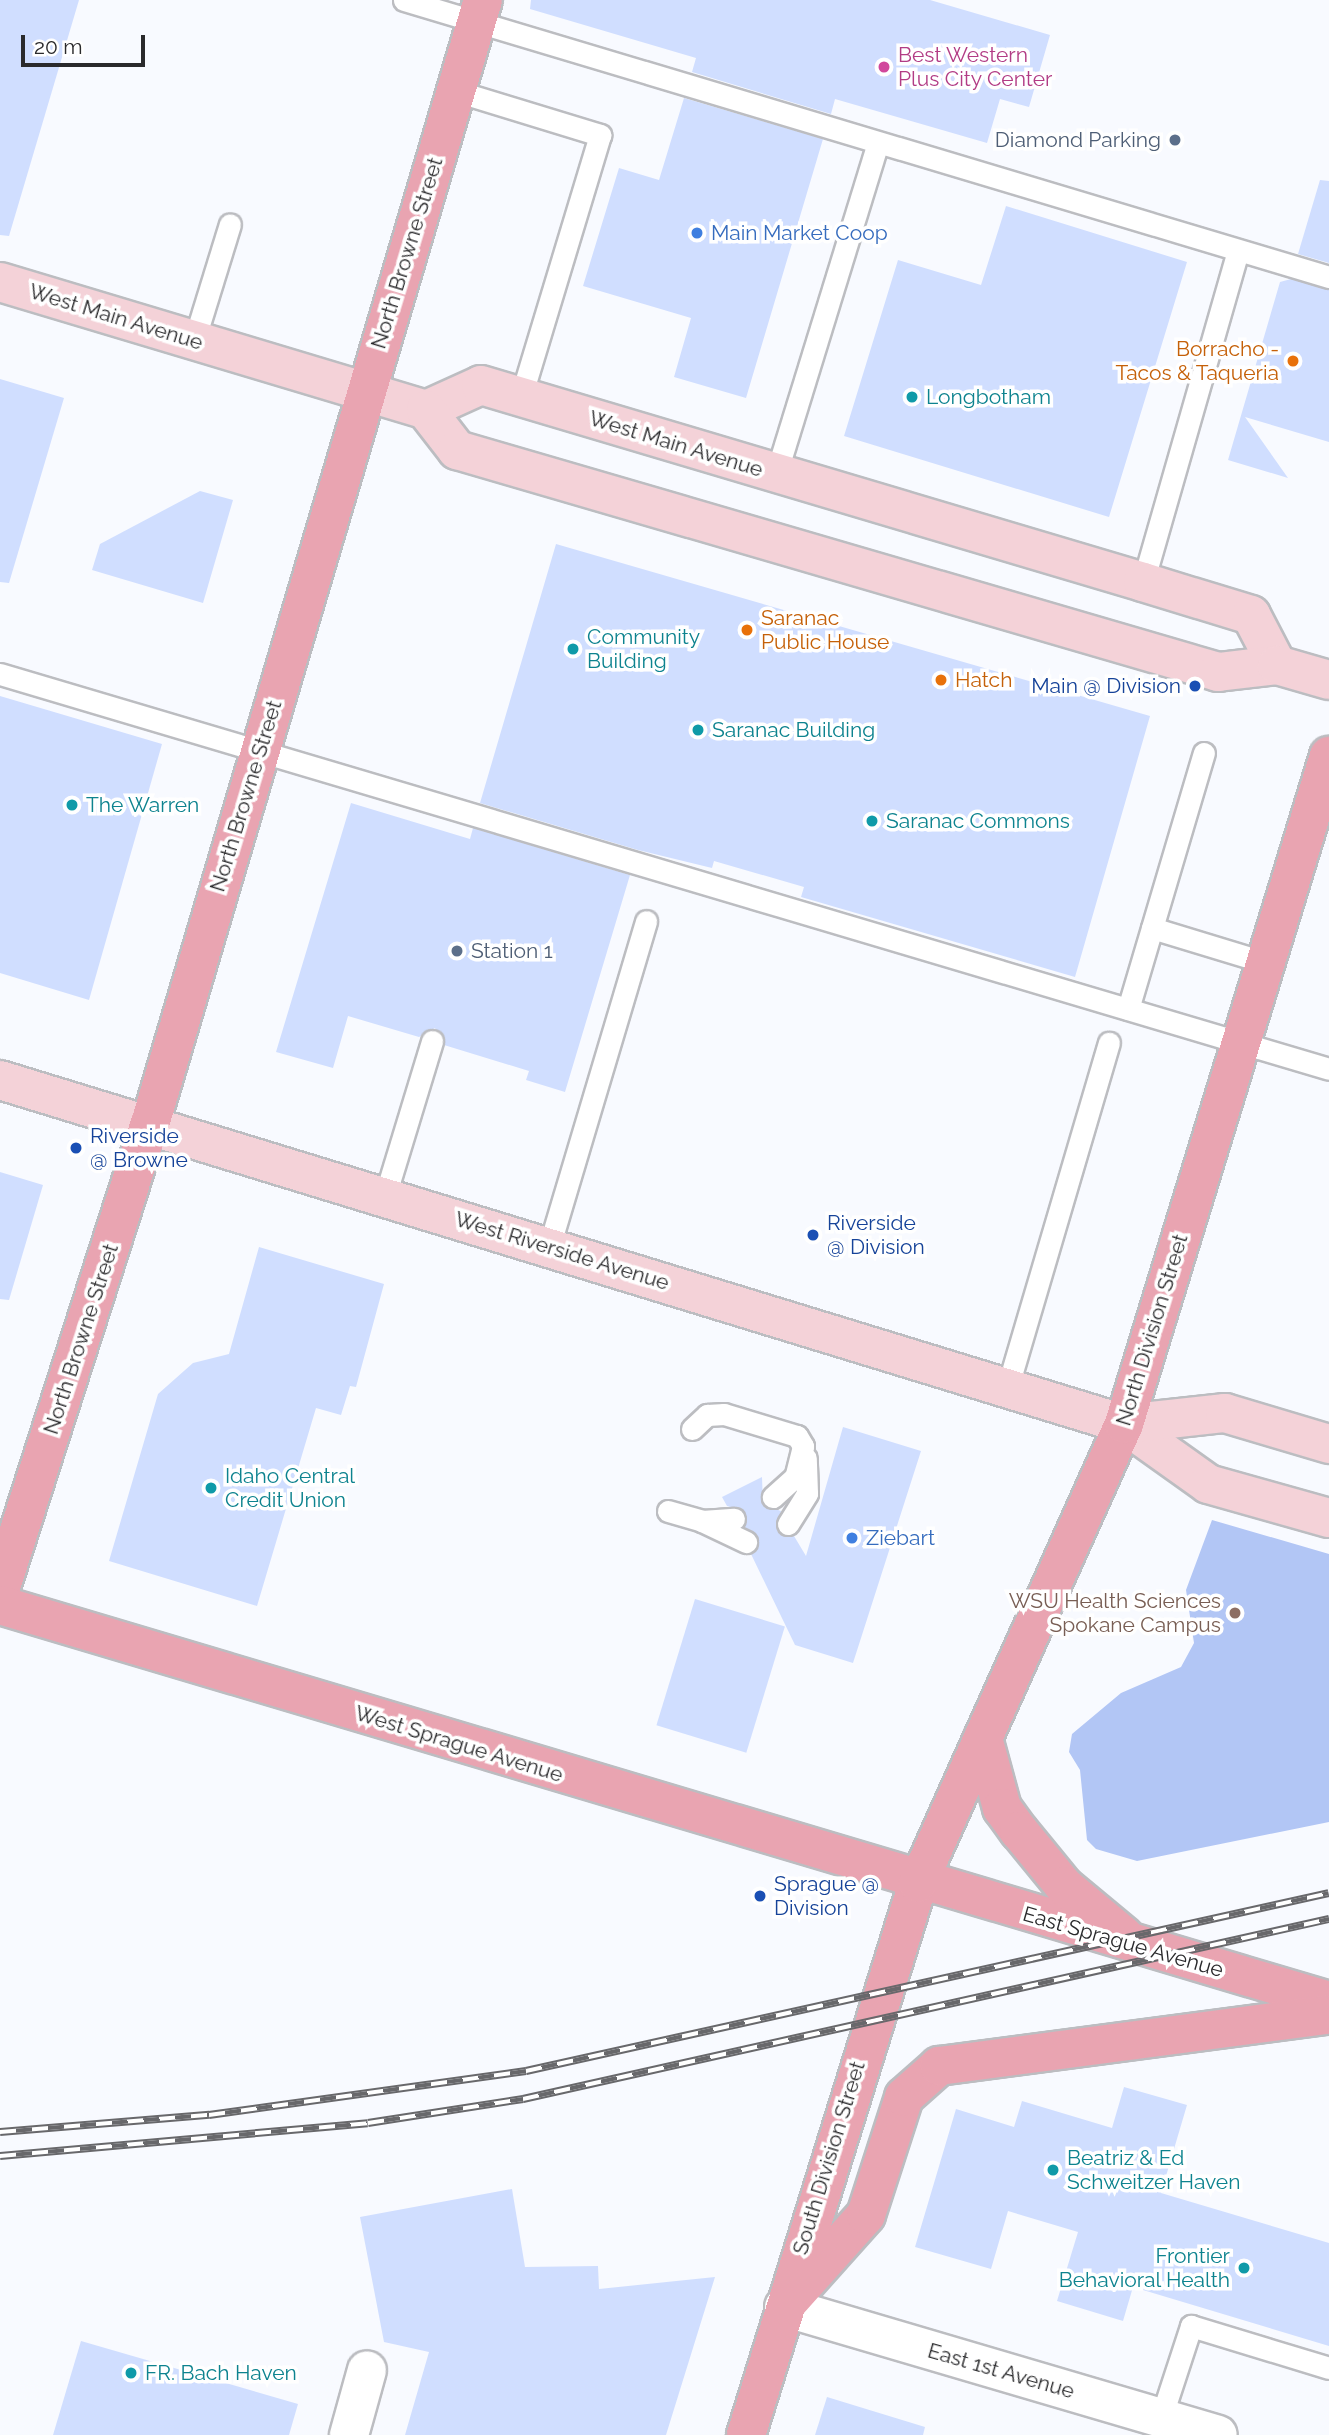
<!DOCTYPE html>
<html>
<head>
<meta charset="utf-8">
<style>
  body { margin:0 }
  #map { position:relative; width:1329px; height:2435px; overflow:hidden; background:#f8faff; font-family:Raleway,sans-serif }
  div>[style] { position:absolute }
  .green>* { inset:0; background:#b2c6f5 }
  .building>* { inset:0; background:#d0deff; transform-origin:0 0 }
  .roads { filter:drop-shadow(2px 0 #bcbdc1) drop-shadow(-2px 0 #bcbdc1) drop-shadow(0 2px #bcbdc1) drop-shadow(0 -2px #bcbdc1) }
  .lane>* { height:21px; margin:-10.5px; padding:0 10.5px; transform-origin:10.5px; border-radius:10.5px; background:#fff }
  .street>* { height:38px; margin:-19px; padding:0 19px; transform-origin:19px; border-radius:19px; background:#fff }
  .secondary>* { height:38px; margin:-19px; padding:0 19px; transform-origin:19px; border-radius:19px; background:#f4d2d8 }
  .primary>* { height:38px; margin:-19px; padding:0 19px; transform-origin:19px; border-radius:19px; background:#e9a4b1 }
  .rail>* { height:8px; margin-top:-4px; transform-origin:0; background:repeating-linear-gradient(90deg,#fff 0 16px,#68686b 0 32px); box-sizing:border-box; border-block:2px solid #68686b }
  .dots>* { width:19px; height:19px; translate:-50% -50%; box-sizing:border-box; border:4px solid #fff; border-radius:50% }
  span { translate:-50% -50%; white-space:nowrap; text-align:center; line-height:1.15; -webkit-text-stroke:7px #fff; paint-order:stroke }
  .hotel-label { font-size:21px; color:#b23c85 }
  .left { translate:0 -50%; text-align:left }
  .service-label { font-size:21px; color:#4e5e75 }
  .right { translate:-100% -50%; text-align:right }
  .shop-label { font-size:21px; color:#366cbe }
  .street-label { font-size:21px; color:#2a2a2c }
  .food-label { font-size:21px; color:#c56008 }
  .culture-label { font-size:21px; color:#0d838f }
  .transit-label { font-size:21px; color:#164399 }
  .education-label { font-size:21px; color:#785e54 }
  .scale { position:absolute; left:21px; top:35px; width:124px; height:32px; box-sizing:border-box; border:4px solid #2a2a2c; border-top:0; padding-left:9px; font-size:21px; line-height:24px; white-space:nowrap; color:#2a2a2c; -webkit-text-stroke:5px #fff; paint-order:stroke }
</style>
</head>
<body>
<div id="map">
  <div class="green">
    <i style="clip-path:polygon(1212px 1520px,1329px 1554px,1329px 1822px,1137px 1861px,1096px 1849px,1087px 1840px,1080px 1770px,1069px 1752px,1072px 1734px,1121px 1693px,1181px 1667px,1194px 1643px,1186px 1590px)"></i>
  </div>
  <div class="building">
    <i style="clip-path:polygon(0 0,79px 0,9px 236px,0 235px)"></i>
    <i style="clip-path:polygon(531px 0,930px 0,1050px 35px,1029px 107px,1000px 99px,987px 143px,835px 99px,831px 114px,692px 72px,696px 58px,530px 9px)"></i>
    <i style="clip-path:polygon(684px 98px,823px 139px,746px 398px,674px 377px,691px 318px,583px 286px,619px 168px,659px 180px)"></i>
    <i style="clip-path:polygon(1320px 180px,1329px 181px,1329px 263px,1298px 254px)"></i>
    <i style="clip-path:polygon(1006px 206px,1187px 262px,1109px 517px,844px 436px,898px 260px,981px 285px)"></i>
    <i style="clip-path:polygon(1291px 279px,1329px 290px,1329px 442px,1245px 417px,1288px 478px,1228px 460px,1280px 282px)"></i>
    <i style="clip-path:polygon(0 379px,64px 398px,9px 583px,0 582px)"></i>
    <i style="clip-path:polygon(200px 491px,233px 500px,203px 603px,92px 570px,100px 544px)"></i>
    <i style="clip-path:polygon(556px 544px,1150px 716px,1075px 977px,801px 897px,804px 887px,714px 861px,712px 868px,638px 850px,480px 803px)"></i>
    <i style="clip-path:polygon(0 696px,162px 744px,89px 1000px,0 973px)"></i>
    <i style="clip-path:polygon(351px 803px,470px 839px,473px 828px,630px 875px,565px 1092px,526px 1080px,529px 1071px,444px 1045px,435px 1028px,419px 1037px,348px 1016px,333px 1068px,276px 1052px)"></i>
    <i style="clip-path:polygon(0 1172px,43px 1185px,9px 1300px,0 1299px)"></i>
    <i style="clip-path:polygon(259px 1247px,384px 1284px,356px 1387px,350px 1386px,341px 1415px,316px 1408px,257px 1606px,109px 1561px,158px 1394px,193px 1363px,229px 1354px)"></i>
    <i style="clip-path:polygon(843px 1427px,921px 1451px,853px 1663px,795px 1645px,751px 1554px,757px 1535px,744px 1527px,744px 1511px,727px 1506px,722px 1497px,762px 1477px,763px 1505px,781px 1511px,777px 1531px,794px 1536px,806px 1556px)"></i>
    <i style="left:695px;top:1599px;width:94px;height:132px;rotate:17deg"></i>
    <i style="clip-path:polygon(1124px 2087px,1187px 2105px,1161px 2193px,1329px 2243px,1329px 2346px,1133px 2287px,1123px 2321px,1057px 2301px,1078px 2232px,1008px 2211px,991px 2269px,915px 2247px,956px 2109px,1014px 2127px,1022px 2101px,1112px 2128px)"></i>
    <i style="clip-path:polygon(512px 2189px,525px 2267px,598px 2266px,599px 2289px,715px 2277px,666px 2435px,405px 2435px,429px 2352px,384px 2342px,360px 2217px)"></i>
    <i style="clip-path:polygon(81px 2341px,298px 2404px,289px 2435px,53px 2435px)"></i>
    <i style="clip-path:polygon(827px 2397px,925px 2427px,923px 2435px,815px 2435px)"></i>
  </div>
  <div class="roads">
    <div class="lane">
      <i style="left:404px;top:0;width:966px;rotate:16.67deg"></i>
      <i style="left:456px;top:91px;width:151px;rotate:17deg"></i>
      <i style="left:600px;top:135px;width:274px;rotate:106.8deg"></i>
      <i style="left:194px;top:341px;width:122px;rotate:-72.9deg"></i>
      <i style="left:776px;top:474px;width:346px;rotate:-72.9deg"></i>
      <i style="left:1143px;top:582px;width:344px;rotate:-74deg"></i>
      <i style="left:0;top:674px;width:1386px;rotate:16.55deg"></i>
      <i style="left:1152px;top:928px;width:117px;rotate:16.9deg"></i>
      <i style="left:1128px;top:1009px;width:267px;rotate:-73.5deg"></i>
      <i style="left:385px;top:1196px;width:162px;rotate:-73.1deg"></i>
      <i style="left:549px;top:1247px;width:340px;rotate:-73.4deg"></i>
      <i style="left:1007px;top:1389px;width:361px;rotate:-73.6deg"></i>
      <i style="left:692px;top:1429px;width:21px;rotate:-43deg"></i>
      <i style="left:707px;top:1415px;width:17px;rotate:-3deg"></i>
      <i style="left:724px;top:1414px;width:76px;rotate:16.8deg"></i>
      <i style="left:797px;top:1436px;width:12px;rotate:59deg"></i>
      <i style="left:803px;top:1446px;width:32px;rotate:104deg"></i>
      <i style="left:795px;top:1477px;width:30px;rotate:138deg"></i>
      <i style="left:668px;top:1511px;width:35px;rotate:16deg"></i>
      <i style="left:702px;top:1521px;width:32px;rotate:-4deg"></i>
      <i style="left:702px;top:1521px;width:49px;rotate:25.5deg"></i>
      <i style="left:788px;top:1524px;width:36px;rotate:-58deg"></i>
      <i style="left:807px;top:1493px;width:35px;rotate:-92deg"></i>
      <i style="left:1161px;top:2418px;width:97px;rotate:-71.9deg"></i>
      <i style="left:1191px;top:2326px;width:144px;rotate:16.9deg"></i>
    </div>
    <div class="street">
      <i style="left:784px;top:2307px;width:452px;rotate:16.4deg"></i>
      <i style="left:349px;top:2435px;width:67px;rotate:-74.5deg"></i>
    </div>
    <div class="secondary">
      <i style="left:0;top:282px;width:445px;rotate:16.7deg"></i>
      <i style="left:426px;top:410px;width:60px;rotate:-24.4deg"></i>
      <i style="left:481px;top:385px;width:691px;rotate:16.57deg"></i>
      <i style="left:1143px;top:582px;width:113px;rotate:17deg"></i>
      <i style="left:1251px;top:615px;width:56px;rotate:62.5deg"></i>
      <i style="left:426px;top:410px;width:51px;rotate:52.2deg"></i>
      <i style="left:457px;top:450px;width:793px;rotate:16.26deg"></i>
      <i style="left:1218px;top:672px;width:59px;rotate:-6.8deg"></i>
      <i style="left:1277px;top:665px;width:54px;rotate:16.1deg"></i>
      <i style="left:0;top:1080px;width:1175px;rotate:17.02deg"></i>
      <i style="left:1124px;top:1424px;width:103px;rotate:35.5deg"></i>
      <i style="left:1208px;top:1484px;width:126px;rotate:15.7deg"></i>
      <i style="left:1124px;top:1424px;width:102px;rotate:-6.2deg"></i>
      <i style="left:1225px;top:1413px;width:109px;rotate:16.6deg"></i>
    </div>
    <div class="primary">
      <i style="left:0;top:1590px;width:490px;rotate:-72.2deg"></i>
      <i style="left:150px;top:1124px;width:1172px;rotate:-73.5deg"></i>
      <i style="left:0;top:1605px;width:1387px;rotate:16.59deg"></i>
      <i style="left:983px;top:1738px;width:73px;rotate:74.8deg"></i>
      <i style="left:1002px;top:1808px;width:29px;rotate:54deg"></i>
      <i style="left:1019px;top:1831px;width:71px;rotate:50.7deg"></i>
      <i style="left:1064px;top:1886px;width:78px;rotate:39.8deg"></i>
      <i style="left:790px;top:2300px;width:114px;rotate:-48.2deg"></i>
      <i style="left:866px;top:2215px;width:124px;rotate:-72.1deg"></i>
      <i style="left:904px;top:2097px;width:47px;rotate:-41.5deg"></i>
      <i style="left:939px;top:2066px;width:393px;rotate:-7.5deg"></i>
      <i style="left:746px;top:2435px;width:578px;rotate:-72.69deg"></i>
      <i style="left:918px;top:1883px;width:503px;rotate:-65.83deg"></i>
      <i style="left:1124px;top:1424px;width:699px;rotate:-72.94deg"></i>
    </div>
  </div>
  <div class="rail">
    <i style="left:0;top:2132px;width:210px;rotate:-4.7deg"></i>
    <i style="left:209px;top:2115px;width:320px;rotate:-7.9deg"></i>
    <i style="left:526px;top:2071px;width:822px;rotate:-12.5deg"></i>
    <i style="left:0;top:2156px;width:369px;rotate:-5.1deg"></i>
    <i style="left:368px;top:2123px;width:157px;rotate:-8.8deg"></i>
    <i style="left:523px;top:2099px;width:826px;rotate:-12.59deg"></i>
  </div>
  <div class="dots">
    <i style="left:884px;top:67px;background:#d1479c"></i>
    <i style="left:1175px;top:140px;background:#5c6f8a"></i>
    <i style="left:697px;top:233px;background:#3f7fe0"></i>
    <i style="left:1293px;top:361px;background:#e8710a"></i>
    <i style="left:912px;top:397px;background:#0f9aa8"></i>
    <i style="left:747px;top:630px;background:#e8710a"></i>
    <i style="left:573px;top:649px;background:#0f9aa8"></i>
    <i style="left:941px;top:680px;background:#e8710a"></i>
    <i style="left:1195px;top:686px;background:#1a4fb4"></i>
    <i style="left:698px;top:730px;background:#0f9aa8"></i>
    <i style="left:72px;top:805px;background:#0f9aa8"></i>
    <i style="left:872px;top:821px;background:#0f9aa8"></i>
    <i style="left:457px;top:951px;background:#5c6f8a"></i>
    <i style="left:76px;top:1148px;background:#1a4fb4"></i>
    <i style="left:813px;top:1235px;background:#1a4fb4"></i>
    <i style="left:211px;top:1488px;background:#0f9aa8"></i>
    <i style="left:852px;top:1538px;background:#3f7fe0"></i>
    <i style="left:1235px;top:1613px;background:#8d6e63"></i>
    <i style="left:760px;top:1896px;background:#1a4fb4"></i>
    <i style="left:1053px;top:2170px;background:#0f9aa8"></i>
    <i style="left:1244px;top:2268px;background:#0f9aa8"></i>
    <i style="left:131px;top:2373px;background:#0f9aa8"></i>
  </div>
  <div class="hotel-label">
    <span class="left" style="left:898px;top:67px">Best Western<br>Plus City Center</span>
  </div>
  <div class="service-label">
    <span class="right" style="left:1161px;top:140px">Diamond Parking</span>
    <span class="left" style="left:471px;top:951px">Station 1</span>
  </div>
  <div class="shop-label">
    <span class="left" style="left:711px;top:233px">Main Market Coop</span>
    <span class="left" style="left:866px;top:1538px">Ziebart</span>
  </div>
  <div class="street-label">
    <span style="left:407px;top:253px;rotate:-73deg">North Browne Street</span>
    <span style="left:116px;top:317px;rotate:17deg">West Main Avenue</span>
    <span style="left:676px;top:444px;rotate:17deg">West Main Avenue</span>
    <span style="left:246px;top:796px;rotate:-73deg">North Browne Street</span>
    <span style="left:562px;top:1251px;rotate:17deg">West Riverside Avenue</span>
    <span style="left:1152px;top:1330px;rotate:-73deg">North Division Street</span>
    <span style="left:81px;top:1339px;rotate:-72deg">North Browne Street</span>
    <span style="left:459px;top:1744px;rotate:17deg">West Sprague Avenue</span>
    <span style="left:1123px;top:1942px;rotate:16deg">East Sprague Avenue</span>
    <span style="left:829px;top:2158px;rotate:-73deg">South Division Street</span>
    <span style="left:1001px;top:2371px;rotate:16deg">East 1st Avenue</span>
  </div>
  <div class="food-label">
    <span class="right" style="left:1279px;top:361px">Borracho -<br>Tacos &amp; Taqueria</span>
    <span class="left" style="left:761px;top:630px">Saranac<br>Public House</span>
    <span class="left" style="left:955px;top:680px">Hatch</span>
  </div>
  <div class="culture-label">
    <span class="left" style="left:926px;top:397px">Longbotham</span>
    <span class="left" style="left:587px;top:649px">Community<br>Building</span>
    <span class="left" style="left:712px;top:730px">Saranac Building</span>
    <span class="left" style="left:86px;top:805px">The Warren</span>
    <span class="left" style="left:886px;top:821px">Saranac Commons</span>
    <span class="left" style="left:225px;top:1488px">Idaho Central<br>Credit Union</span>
    <span class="left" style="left:1067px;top:2170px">Beatriz &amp; Ed<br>Schweitzer Haven</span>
    <span class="right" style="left:1230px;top:2268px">Frontier<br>Behavioral Health</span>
    <span class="left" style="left:145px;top:2373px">FR. Bach Haven</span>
  </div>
  <div class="transit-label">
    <span class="right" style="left:1181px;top:686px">Main @ Division</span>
    <span class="left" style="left:90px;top:1148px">Riverside<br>@ Browne</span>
    <span class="left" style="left:827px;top:1235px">Riverside<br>@ Division</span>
    <span class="left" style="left:774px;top:1896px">Sprague @<br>Division</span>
  </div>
  <div class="education-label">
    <span class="right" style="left:1221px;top:1613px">WSU Health Sciences<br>Spokane Campus</span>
  </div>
  <div class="scale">20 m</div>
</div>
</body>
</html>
